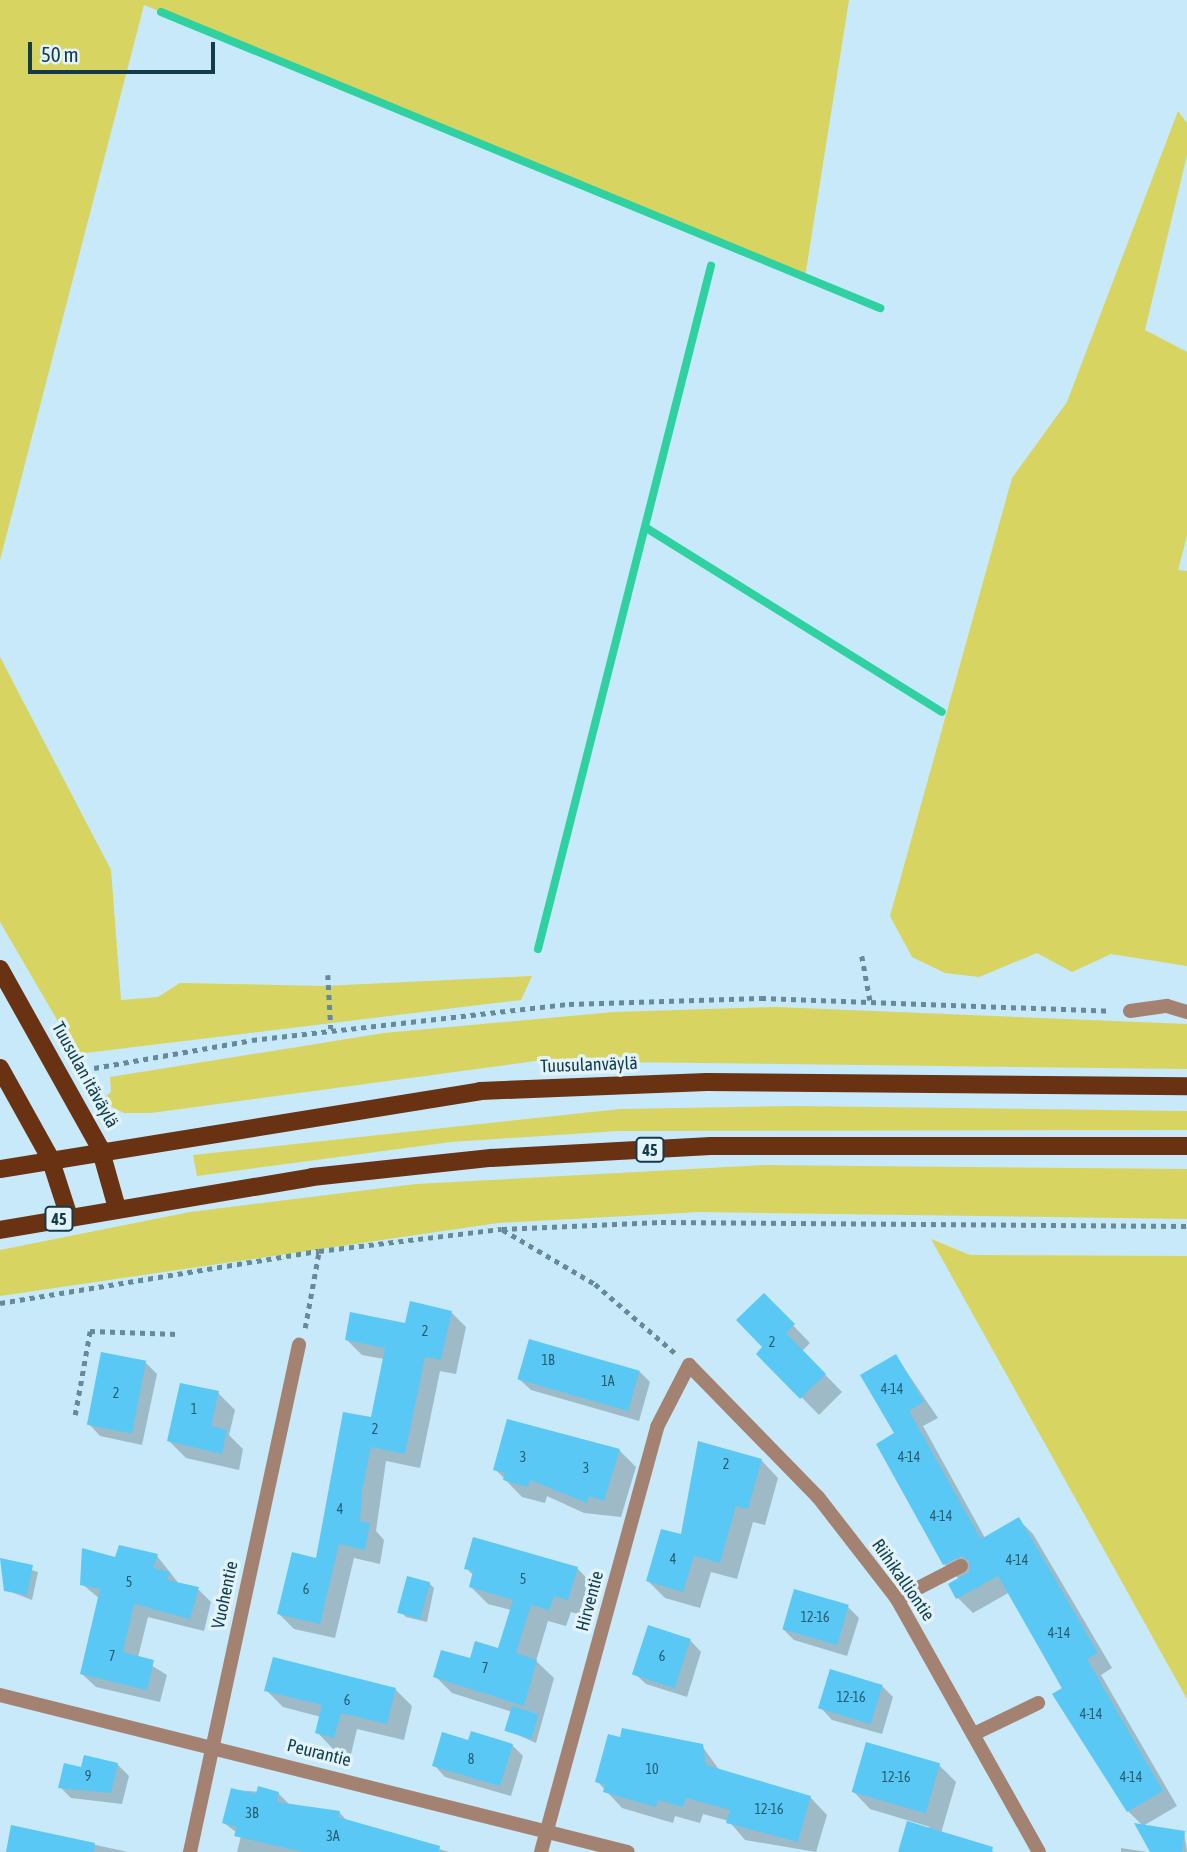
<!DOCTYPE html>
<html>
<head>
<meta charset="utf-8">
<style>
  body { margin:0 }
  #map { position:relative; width:1187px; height:1852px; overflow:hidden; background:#c7e9f9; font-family:"Asap Condensed",sans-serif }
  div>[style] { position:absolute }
  .green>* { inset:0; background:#d7d462 }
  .shadow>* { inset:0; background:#0003 }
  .stream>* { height:8px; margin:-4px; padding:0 4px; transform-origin:4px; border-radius:4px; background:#2fd1a1 }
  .building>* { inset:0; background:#5ac8f4; transform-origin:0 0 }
  .path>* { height:4.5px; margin-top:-2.25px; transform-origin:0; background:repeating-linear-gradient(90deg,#658a9a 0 5px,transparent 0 10px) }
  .lane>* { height:14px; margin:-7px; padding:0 7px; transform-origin:7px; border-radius:7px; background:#a38272 }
  .street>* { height:14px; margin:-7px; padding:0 7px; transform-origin:7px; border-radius:7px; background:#a38272 }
  .primary>* { height:18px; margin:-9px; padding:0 9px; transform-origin:9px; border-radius:9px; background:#683213 }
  span { translate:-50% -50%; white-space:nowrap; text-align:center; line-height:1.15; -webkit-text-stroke:7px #e2f3fb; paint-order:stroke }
  .number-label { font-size:14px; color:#255e74 }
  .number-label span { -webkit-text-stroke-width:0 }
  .shield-label span { padding:2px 5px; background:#e2f3fb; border:2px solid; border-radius:5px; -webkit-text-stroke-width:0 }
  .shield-label { font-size:16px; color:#133b4a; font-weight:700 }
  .street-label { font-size:18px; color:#133b4a }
  .scale { position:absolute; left:28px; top:42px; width:187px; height:32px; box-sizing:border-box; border:4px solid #133b4a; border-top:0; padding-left:9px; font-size:21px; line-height:24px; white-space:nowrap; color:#133b4a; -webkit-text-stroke:5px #e2f3fb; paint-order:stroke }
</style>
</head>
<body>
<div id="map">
  <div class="green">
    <i style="clip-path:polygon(0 0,849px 0,805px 277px,144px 5px,0 560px)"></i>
    <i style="clip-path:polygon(1178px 111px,1187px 123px,1187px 155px,1145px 330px,1187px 352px,1187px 536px,1178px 570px,1187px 571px,1187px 966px,1111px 954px,1072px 972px,1037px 953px,979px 977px,945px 973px,912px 957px,890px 916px,1012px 478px,1067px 402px)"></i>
    <i style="clip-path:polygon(0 657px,111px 870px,121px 1000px,158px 997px,180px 983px,324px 986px,532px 976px,521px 1000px,77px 1054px,0 922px)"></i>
    <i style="clip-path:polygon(776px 1007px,1187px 1024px,1187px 1069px,535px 1061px,151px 1113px,124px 1113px,100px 1101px,111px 1092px,110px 1077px,384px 1033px,614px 1012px)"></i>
    <i style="clip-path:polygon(795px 1106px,1187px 1111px,1187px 1130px,618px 1131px,451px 1142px,197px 1176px,193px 1155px,620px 1109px)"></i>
    <i style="clip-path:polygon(765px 1165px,1187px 1169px,1187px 1219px,700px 1212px,498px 1223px,0 1296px,0 1250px,190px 1212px,416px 1184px)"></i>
    <i style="clip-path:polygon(931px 1239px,970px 1255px,1187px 1256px,1187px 1699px)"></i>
  </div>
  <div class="shadow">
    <i style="clip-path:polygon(764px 1295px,810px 1343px,802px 1351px,842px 1392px,819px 1415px,759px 1354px,765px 1347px)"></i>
    <i style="clip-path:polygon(451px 1312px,466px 1327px,456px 1374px,440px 1371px,420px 1468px,386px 1461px,376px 1531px,384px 1540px,380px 1564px,354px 1558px,335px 1638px,294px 1629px,279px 1614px,317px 1560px,372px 1420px,384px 1359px,362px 1355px,347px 1340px)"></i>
    <i style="clip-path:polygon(896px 1356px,938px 1418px,923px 1426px,985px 1538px,1018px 1519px,1033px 1534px,1112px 1668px,1101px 1675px,1177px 1806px,1143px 1826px,1128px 1811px,1010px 1592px,973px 1613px,958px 1598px,959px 1579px,944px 1564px,897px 1434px)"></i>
    <i style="clip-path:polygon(146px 1363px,157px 1374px,142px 1445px,100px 1436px,89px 1424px)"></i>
    <i style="clip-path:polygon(639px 1371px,650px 1382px,639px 1421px,531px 1390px,519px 1379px)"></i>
    <i style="clip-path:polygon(218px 1393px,235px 1410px,229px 1435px,243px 1449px,239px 1470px,186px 1458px,169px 1441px)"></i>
    <i style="clip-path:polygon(619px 1450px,636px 1467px,621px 1517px,584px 1513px,547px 1496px,545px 1503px,522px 1497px,495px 1469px)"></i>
    <i style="clip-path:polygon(761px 1460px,778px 1478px,765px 1525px,753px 1522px,737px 1579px,711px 1572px,700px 1608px,665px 1598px,648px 1581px)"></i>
    <i style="clip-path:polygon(157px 1556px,180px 1585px,198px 1589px,211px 1602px,204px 1631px,148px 1617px,138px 1657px,167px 1675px,160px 1702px,96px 1687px,82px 1674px,100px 1599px,82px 1584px,116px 1559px)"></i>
    <i style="clip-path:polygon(1px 1560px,38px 1572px,32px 1600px,6px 1590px)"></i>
    <i style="clip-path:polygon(466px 1568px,577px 1568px,594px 1586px,585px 1616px,571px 1612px,566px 1626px,548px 1621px,536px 1661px,554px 1678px,536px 1743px,507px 1730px,512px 1712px,452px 1693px,435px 1676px,499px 1650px,511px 1610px,488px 1604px,471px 1587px,474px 1576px)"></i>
    <i style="clip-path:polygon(429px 1583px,434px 1588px,427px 1622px,406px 1617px,401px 1612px)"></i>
    <i style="clip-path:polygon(848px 1607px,859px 1618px,847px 1656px,794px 1640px,783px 1629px)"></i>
    <i style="clip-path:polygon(690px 1640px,701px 1652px,687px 1697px,646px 1684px,634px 1673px)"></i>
    <i style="clip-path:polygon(882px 1686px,893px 1697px,882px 1734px,832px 1720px,821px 1708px)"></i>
    <i style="clip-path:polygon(395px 1689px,412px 1706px,404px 1740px,357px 1729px,351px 1754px,334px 1750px,317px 1732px,321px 1717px,283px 1707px,266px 1690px)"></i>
    <i style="clip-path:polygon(470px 1742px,512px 1745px,523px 1756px,511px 1796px,445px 1777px,434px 1765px)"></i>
    <i style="clip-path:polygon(702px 1746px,720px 1771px,810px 1797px,827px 1815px,816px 1852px,745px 1840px,729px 1821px,703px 1814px,700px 1823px,675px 1816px,673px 1823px,622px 1808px,597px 1781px)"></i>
    <i style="clip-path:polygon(117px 1764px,129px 1776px,122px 1804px,71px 1798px,60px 1787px,83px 1769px)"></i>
    <i style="clip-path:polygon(939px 1765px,956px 1782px,941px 1833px,995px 1852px,899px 1852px,930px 1827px,870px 1809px,853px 1791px)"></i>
    <i style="clip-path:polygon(232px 1790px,278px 1793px,291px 1806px,339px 1812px,348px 1822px,449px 1852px,237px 1852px,241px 1836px,224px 1823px)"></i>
    <i style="clip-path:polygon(13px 1827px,128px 1852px,6px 1852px)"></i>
    <i style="clip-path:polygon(1184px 1832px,1187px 1852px,1152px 1852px)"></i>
    <i style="clip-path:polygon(1121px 1848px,1147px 1852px,1121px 1852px)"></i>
  </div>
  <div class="stream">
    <i style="left:161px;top:12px;width:778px;rotate:22.38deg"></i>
    <i style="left:648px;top:529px;width:346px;rotate:31.9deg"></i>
    <i style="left:538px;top:949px;width:705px;rotate:-75.79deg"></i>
  </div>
  <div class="building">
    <i style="clip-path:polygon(764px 1293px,795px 1324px,786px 1333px,826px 1374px,800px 1399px,756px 1354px,762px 1347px,736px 1320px)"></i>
    <i style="clip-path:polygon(410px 1301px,452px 1311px,441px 1360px,425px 1357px,405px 1454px,371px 1447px,362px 1491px,360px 1521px,370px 1523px,365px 1550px,339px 1544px,320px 1624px,277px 1614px,292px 1552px,316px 1558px,343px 1412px,371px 1417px,385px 1348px,345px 1340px,350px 1312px,405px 1323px)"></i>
    <i style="left:529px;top:1339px;width:115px;height:42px;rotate:16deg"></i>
    <i style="left:101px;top:1352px;width:46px;height:74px;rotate:11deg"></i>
    <i style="clip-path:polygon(896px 1354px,924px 1402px,909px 1411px,981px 1539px,1019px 1517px,1098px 1653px,1087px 1659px,1163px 1791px,1127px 1812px,1052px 1694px,1062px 1688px,998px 1576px,956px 1599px,948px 1584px,969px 1572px,969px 1561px,961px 1556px,943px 1565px,876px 1444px,894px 1433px,860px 1375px)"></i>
    <i style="clip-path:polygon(180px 1383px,219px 1391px,211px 1426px,227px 1430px,222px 1454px,167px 1441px)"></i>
    <i style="clip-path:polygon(507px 1419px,620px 1449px,604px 1501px,589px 1496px,587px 1503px,530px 1480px,528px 1487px,503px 1480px,505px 1473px,493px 1470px)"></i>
    <i style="clip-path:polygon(698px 1441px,762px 1459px,748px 1509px,736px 1506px,720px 1563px,694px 1556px,683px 1592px,646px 1581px,661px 1529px,681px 1534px)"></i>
    <i style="clip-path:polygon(473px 1537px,578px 1567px,568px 1600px,554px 1596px,549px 1610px,531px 1605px,516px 1653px,537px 1660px,524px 1706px,433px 1677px,441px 1650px,470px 1658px,475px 1641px,498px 1648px,513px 1600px,469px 1587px,473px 1571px,464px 1569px)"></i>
    <i style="clip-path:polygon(119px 1545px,158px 1554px,153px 1568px,170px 1572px,167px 1580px,199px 1587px,190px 1619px,134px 1604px,123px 1652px,154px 1660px,147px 1690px,80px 1674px,100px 1589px,80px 1585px,82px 1548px,115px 1557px)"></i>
    <i style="clip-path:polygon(0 1558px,33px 1565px,27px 1595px,4px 1591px)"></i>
    <i style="left:407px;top:1576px;width:24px;height:38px;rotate:15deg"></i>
    <i style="left:794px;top:1589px;width:57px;height:42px;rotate:16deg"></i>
    <i style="left:648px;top:1625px;width:45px;height:52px;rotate:18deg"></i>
    <i style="clip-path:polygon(273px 1657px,396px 1688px,387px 1724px,341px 1713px,334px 1738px,315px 1733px,322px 1705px,264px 1691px)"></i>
    <i style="left:830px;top:1669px;width:55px;height:41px;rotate:17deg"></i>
    <i style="left:512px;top:1706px;width:28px;height:26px;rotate:17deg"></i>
    <i style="clip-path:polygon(622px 1728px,703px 1744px,706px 1765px,811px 1796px,798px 1842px,726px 1823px,730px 1810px,686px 1798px,683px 1807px,658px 1800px,656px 1807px,603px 1792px,605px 1785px,595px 1782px,608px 1734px,620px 1737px)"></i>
    <i style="clip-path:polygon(471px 1731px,513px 1744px,500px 1786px,432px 1766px,442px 1732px,468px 1740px)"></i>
    <i style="left:866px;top:1742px;width:77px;height:52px;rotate:16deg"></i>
    <i style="clip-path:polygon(84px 1755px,118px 1763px,111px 1793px,58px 1788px,64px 1763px,81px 1767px)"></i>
    <i style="clip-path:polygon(258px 1786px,279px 1792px,277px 1802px,340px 1811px,338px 1817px,440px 1846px,439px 1852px,303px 1852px,234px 1836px,237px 1827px,222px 1823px,231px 1788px,256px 1794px)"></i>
    <i style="clip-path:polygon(907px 1821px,993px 1847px,992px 1852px,898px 1852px)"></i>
    <i style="clip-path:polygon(1134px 1823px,1185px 1831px,1182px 1852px,1150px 1852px)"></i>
    <i style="clip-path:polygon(11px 1825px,95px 1843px,94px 1852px,6px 1852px)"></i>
  </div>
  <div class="path">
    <i style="left:862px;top:956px;width:45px;rotate:79.7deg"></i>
    <i style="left:328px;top:975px;width:54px;rotate:86.8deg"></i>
    <i style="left:94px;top:1068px;width:160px;rotate:-10deg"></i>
    <i style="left:252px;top:1040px;width:319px;rotate:-6.5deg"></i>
    <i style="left:569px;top:1004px;width:192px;rotate:-1.8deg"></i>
    <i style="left:761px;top:998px;width:350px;rotate:2.1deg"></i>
    <i style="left:503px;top:1230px;width:107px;rotate:30.4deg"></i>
    <i style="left:595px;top:1284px;width:106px;rotate:40.8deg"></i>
    <i style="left:0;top:1303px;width:323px;rotate:-9.3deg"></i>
    <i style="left:319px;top:1251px;width:184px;rotate:-6.9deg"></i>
    <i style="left:502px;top:1229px;width:159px;rotate:-2.5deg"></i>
    <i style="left:661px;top:1222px;width:526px;rotate:0.44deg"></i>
    <i style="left:305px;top:1328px;width:78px;rotate:-79.7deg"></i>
    <i style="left:75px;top:1415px;width:85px;rotate:-79.9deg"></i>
    <i style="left:90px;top:1331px;width:88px;rotate:2deg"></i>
  </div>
  <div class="lane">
    <i style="left:897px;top:1599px;width:72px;rotate:-27.3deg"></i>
    <i style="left:976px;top:1733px;width:69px;rotate:-25.8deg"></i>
  </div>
  <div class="street">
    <i style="left:1130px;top:1011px;width:37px;rotate:-8deg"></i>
    <i style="left:1167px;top:1006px;width:21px;rotate:17deg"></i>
    <i style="left:0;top:1695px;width:647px;rotate:14.04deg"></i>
    <i style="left:190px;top:1852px;width:519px;rotate:-77.87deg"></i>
    <i style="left:541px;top:1852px;width:441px;rotate:-74.7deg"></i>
    <i style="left:657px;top:1427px;width:70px;rotate:-62.7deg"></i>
    <i style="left:689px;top:1365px;width:185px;rotate:45.7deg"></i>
    <i style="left:818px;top:1497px;width:129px;rotate:52.2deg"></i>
    <i style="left:897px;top:1599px;width:290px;rotate:60.7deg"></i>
  </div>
  <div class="primary">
    <i style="left:0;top:969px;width:205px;rotate:60.8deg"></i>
    <i style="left:100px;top:1148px;width:62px;rotate:74.2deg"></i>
    <i style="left:0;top:1068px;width:103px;rotate:60.9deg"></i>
    <i style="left:50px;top:1158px;width:62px;rotate:72.1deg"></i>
    <i style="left:0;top:1169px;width:486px;rotate:-9.2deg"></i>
    <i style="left:480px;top:1091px;width:227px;rotate:-2.3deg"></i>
    <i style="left:707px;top:1082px;width:480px;rotate:0.5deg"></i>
    <i style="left:0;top:1230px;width:316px;rotate:-9.6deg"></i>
    <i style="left:312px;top:1177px;width:180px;rotate:-6.1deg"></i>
    <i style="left:491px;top:1158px;width:220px;rotate:-3.1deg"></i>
    <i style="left:711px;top:1146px;width:476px"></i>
  </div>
  <div class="number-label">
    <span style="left:425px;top:1331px">2</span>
    <span style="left:772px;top:1342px">2</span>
    <span style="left:548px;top:1360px">1B</span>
    <span style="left:608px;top:1381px">1A</span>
    <span style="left:892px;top:1389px">4-14</span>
    <span style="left:116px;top:1393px">2</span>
    <span style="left:194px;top:1409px">1</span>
    <span style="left:375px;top:1429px">2</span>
    <span style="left:523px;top:1457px">3</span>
    <span style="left:909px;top:1457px">4-14</span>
    <span style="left:726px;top:1464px">2</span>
    <span style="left:586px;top:1468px">3</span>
    <span style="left:340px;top:1509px">4</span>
    <span style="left:941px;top:1516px">4-14</span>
    <span style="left:673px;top:1559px">4</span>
    <span style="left:1017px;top:1560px">4-14</span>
    <span style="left:523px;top:1579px">5</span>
    <span style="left:129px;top:1582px">5</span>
    <span style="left:306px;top:1589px">6</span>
    <span style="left:815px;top:1617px">12-16</span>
    <span style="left:1059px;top:1633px">4-14</span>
    <span style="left:112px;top:1656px">7</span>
    <span style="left:662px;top:1656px">6</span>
    <span style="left:485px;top:1668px">7</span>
    <span style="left:851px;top:1697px">12-16</span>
    <span style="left:347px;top:1700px">6</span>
    <span style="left:1091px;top:1714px">4-14</span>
    <span style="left:471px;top:1759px">8</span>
    <span style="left:652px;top:1769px">10</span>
    <span style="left:88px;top:1776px">9</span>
    <span style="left:896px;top:1777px">12-16</span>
    <span style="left:1131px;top:1777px">4-14</span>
    <span style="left:769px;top:1809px">12-16</span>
    <span style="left:252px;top:1813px">3B</span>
    <span style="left:333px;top:1836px">3A</span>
  </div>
  <div class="shield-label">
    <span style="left:650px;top:1150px">45</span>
    <span style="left:59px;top:1219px">45</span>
  </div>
  <div class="street-label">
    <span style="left:589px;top:1065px;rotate:-2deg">Tuusulanväylä</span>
    <span style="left:85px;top:1075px;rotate:61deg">Tuusulan itäväylä</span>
    <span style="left:903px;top:1580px;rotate:55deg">Riihikalliontie</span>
    <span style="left:225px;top:1595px;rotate:-78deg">Vuohentie</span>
    <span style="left:590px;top:1601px;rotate:-75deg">Hirventie</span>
    <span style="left:319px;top:1753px;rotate:14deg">Peurantie</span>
  </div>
  <div class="scale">50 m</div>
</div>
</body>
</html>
